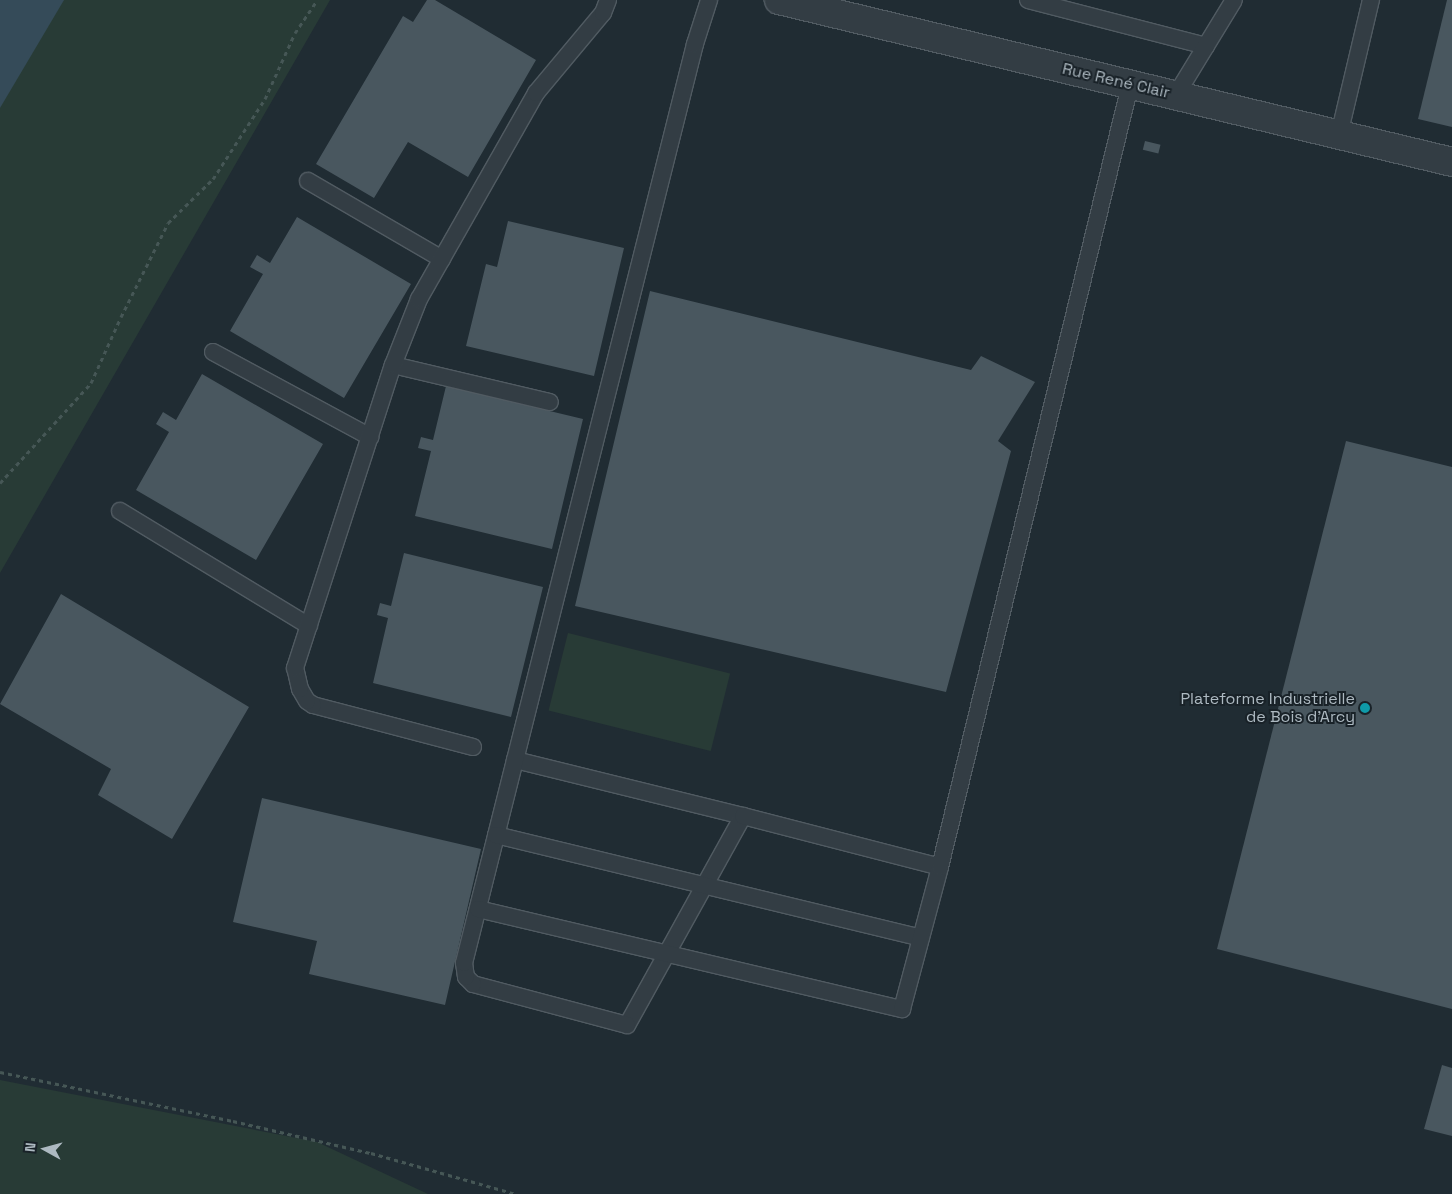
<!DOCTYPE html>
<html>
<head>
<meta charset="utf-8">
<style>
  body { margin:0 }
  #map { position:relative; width:1452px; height:1194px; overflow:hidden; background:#202c33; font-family:"Space Grotesk",sans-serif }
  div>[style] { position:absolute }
  .green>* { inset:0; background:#283b36; transform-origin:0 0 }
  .water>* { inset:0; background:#354b59 }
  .building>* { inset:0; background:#49575f; transform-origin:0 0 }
  .path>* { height:3px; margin-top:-1.5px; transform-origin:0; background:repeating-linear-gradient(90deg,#465756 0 4px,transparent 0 8px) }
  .roads { filter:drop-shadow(1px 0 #515b62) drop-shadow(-1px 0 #515b62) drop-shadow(0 1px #515b62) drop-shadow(0 -1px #515b62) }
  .lane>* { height:16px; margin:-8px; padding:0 8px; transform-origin:8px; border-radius:8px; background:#333d44 }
  .street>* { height:28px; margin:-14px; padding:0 14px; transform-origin:14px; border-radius:14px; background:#333d44 }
  .dots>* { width:14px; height:14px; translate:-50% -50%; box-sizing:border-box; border:2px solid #192228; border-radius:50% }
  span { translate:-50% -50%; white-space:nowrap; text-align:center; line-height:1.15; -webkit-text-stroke:4px #192228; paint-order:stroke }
  .street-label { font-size:16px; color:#adb9c1 }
  .poi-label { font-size:16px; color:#adb9c1 }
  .right { translate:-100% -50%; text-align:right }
  .north { position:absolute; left:20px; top:1124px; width:50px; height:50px; -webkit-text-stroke:4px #192228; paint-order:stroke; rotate:277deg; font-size:14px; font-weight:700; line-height:20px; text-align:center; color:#adb9c1 }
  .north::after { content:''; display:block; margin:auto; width:18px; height:22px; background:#adb9c1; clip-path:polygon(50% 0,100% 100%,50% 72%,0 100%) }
</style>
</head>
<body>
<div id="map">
  <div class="green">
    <i style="clip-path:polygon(0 0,330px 0,0 573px)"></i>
    <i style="left:568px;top:633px;width:167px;height:80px;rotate:14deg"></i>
    <i style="clip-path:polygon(0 1080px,317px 1142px,428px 1194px,0 1194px)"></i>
  </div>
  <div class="water">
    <i style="clip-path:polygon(0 0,64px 0,0 108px)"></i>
  </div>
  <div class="building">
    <i style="clip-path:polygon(427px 0,435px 0,536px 60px,468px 177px,408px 142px,374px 198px,316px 164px,403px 16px,413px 22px)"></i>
    <i style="clip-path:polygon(1447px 0,1452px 0,1452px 127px,1418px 119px)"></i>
    <i style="left:1145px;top:141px;width:16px;height:9px;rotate:14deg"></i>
    <i style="clip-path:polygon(297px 217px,411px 284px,344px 398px,230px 331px,263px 274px,250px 267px,257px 255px,270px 263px)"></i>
    <i style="clip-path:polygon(508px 221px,624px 248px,594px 376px,466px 346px,486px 264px,497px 267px)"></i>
    <i style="clip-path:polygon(650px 291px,971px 370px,981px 356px,1035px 382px,998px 441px,1011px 451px,946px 692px,575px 606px)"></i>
    <i style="clip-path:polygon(202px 374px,323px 444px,256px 560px,136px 490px,169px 432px,156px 424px,163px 412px,176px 420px)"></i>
    <i style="clip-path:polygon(446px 386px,583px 419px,552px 549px,415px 516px,431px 451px,418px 448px,421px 437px,433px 440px)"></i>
    <i style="clip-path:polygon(1346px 441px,1452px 467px,1452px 1009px,1217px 949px)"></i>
    <i style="clip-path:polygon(404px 553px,543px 587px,511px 717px,373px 683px,388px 618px,377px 615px,380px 603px,391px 606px)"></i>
    <i style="clip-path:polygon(61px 594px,249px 707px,172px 839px,98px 795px,111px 769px,0 704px)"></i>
    <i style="clip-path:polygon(262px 798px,481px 849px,445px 1005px,309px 974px,317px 941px,233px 922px)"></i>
    <i style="clip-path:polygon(1442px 1065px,1452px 1068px,1452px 1136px,1424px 1129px)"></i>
  </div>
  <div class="path">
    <i style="left:0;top:483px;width:135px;rotate:-47.7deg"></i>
    <i style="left:91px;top:383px;width:72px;rotate:-65.6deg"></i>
    <i style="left:121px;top:317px;width:105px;rotate:-63.4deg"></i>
    <i style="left:168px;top:223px;width:63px;rotate:-44.4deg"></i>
    <i style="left:213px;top:179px;width:95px;rotate:-57deg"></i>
    <i style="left:265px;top:99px;width:72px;rotate:-65.6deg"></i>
    <i style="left:295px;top:33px;width:40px;rotate:-56deg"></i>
    <i style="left:0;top:1072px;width:238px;rotate:11.9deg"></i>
    <i style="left:233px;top:1121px;width:142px;rotate:13.1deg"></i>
    <i style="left:371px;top:1153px;width:151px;rotate:15.8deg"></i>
  </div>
  <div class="roads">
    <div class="lane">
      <i style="left:1028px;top:0;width:184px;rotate:14.5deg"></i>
      <i style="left:1176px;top:95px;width:111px;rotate:-58.6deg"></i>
      <i style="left:1339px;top:135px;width:139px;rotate:-76.7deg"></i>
      <i style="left:308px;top:181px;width:155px;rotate:30.2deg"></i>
      <i style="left:213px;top:352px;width:179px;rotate:28.4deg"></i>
      <i style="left:393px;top:365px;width:161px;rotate:13.3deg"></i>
      <i style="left:120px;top:511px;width:221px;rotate:31.3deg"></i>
      <i style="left:473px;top:747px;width:165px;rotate:-165.3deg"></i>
      <i style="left:313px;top:705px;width:7px;rotate:-146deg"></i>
      <i style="left:307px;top:701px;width:14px;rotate:-120deg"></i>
      <i style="left:300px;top:689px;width:22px;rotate:-103deg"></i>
      <i style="left:295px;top:668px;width:318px;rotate:-72.1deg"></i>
      <i style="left:393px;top:365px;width:71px;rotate:-68.5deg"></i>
      <i style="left:419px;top:299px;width:237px;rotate:-60.4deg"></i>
      <i style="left:536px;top:93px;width:104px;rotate:-50.1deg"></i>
      <i style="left:603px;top:13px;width:14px;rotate:-69deg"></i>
      <i style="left:515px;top:760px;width:235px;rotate:13.8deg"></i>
      <i style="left:743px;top:816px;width:239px;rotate:119deg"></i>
      <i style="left:627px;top:1025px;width:159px;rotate:-165.1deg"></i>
      <i style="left:473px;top:984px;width:10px;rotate:-135deg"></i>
      <i style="left:466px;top:977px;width:14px;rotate:-98deg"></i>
      <i style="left:464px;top:963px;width:948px;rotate:-75.89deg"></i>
      <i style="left:695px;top:44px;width:46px;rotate:-72.3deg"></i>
      <i style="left:743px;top:816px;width:203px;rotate:14.5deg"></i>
      <i style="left:496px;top:835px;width:437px;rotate:13.6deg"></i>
      <i style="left:478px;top:909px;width:436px;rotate:13.3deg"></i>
      <i style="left:902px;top:1009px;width:147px;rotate:-75deg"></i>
      <i style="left:940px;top:867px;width:805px;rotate:-76.34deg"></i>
    </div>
    <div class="street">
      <i style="left:779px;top:0;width:692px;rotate:13.53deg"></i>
    </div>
  </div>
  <div class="dots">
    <i style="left:1365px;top:708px;background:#0f9aa8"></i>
  </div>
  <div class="street-label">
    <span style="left:1116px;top:81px;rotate:13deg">Rue René Clair</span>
  </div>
  <div class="poi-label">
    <span class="right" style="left:1355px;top:708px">Plateforme Industrielle<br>de Bois d'Arcy</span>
  </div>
  <div class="north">N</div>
</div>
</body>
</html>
